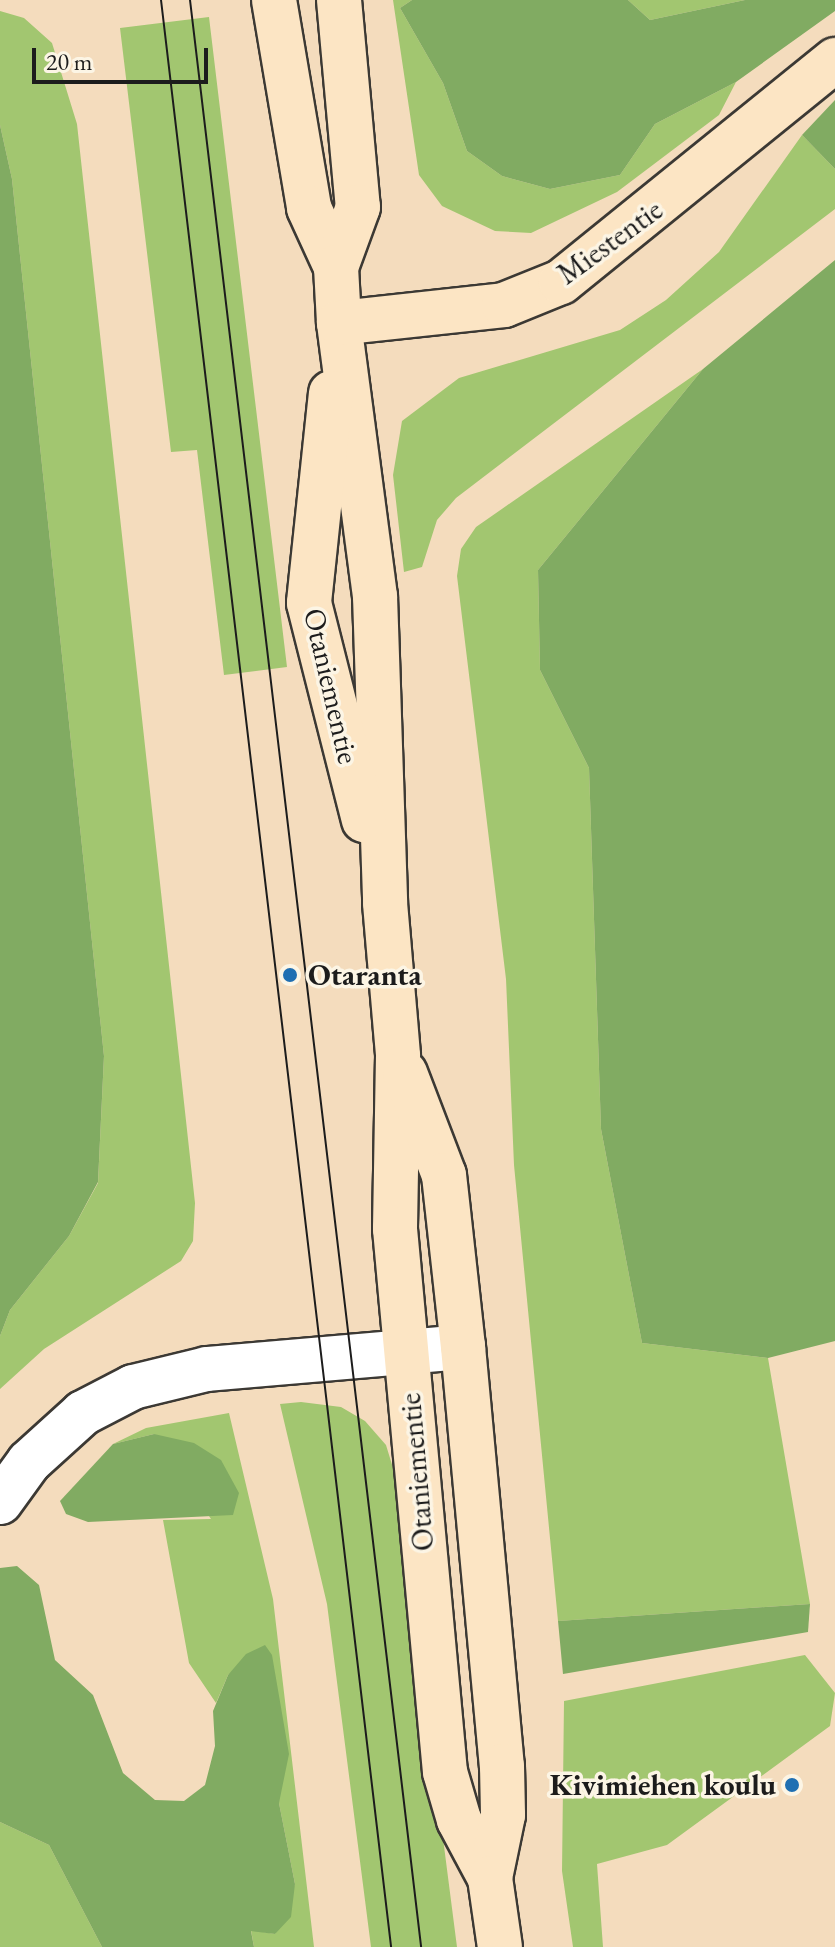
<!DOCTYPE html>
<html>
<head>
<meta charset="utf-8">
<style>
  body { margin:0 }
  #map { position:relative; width:835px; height:1947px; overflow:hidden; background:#f4dcbd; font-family:"EB Garamond",serif }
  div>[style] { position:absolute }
  .green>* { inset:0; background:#a2c670 }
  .forest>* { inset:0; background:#81ab62 }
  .roads { filter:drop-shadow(2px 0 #3c3934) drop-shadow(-2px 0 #3c3934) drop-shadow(0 2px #3c3934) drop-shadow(0 -2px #3c3934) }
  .street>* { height:44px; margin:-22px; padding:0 22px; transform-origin:22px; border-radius:22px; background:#fff }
  .secondary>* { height:44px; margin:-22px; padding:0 22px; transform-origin:22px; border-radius:22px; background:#fce5c4 }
  .tram>* { height:2px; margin:-1px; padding:0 1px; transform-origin:1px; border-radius:1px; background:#1c1c1c }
  .dots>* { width:22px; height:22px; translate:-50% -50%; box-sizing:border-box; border:4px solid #fcf5e5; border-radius:50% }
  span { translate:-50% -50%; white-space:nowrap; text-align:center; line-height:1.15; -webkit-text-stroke:7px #fcf5e5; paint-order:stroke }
  .street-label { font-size:30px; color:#1c1c1c }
  .poi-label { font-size:30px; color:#1c1c1c; font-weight:700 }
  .left { translate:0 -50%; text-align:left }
  .right { translate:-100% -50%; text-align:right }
  .scale { position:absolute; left:32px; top:48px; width:176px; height:36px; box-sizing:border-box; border:4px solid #1c1c1c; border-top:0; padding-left:10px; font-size:24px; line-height:28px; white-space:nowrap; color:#1c1c1c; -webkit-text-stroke:6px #fcf5e5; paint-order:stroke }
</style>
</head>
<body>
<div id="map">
  <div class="green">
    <i style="clip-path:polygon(393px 0,412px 0,400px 8px,443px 83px,467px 151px,502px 176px,550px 189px,620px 175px,655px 124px,736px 82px,719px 115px,617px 192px,531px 233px,495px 231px,442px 206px,419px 175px)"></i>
    <i style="clip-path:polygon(628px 0,745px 0,650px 20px)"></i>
    <i style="clip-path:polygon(0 11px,24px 18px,52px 43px,77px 124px,195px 1203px,193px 1241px,181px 1261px,44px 1349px,0 1389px,0 1336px,10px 1310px,69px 1236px,98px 1183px,104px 1056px,12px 179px,0 125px)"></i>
    <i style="clip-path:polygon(209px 17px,287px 667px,224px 675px,197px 450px,171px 452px,120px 28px)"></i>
    <i style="clip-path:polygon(802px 135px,835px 169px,835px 209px,456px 498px,437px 520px,422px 567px,404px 572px,393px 475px,402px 421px,459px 378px,620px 330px,666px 300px,719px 252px)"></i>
    <i style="clip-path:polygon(703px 369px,538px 570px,540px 670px,589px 768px,601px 1129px,642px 1343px,768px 1358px,810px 1604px,558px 1621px,514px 1165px,506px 979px,457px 576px,461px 549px,476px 527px)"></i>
    <i style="clip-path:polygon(301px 1402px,341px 1407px,365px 1421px,386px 1445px,397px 1481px,457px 1947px,371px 1947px,327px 1604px,280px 1404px)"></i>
    <i style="clip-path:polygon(229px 1413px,273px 1599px,314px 1947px,254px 1947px,251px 1930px,275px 1934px,295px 1884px,279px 1803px,265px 1646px,228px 1675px,216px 1703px,189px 1663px,163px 1520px,211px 1519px,154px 1434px,113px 1444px,146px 1428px)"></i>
    <i style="clip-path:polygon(805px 1655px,835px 1693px,830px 1726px,667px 1845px,597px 1864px,603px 1947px,573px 1947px,562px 1871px,564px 1701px)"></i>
    <i style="clip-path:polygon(0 1822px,49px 1845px,102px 1947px,0 1947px)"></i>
  </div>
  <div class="forest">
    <i style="clip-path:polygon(412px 0,628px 0,650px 20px,745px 0,835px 0,835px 11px,736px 82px,655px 124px,620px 175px,550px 189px,502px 176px,467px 151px,443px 83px,400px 8px)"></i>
    <i style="clip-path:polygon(835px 100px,835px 169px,802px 135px)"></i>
    <i style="clip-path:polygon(0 125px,12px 179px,104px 1056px,98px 1182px,69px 1236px,10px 1310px,0 1336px)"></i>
    <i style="clip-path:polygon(835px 260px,835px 1341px,768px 1358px,642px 1343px,601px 1129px,589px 768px,540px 670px,538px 570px,703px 369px)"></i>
    <i style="clip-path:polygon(154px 1434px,194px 1443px,221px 1460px,239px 1493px,233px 1515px,88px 1522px,66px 1514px,60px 1501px,113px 1444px)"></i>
    <i style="clip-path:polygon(17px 1566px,39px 1585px,55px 1660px,93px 1695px,123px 1773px,155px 1800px,184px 1801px,205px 1785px,215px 1746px,213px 1711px,228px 1675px,246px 1654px,265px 1645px,272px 1655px,289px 1754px,279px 1803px,295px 1884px,291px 1917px,275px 1934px,251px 1931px,254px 1947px,102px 1947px,49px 1845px,0 1822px,0 1568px)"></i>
    <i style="clip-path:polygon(810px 1604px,808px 1632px,563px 1674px,558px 1621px)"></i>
  </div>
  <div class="roads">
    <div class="street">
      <i style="left:0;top:1502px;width:49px;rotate:-54.1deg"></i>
      <i style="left:29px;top:1462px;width:73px;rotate:-42.2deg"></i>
      <i style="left:83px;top:1413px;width:56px;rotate:-27.5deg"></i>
      <i style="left:133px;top:1387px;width:76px;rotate:-13.7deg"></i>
      <i style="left:207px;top:1369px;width:257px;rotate:-4.9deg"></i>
    </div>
    <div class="secondary">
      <i style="left:274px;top:0;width:211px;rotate:80.4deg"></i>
      <i style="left:309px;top:208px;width:65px;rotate:65.4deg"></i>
      <i style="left:339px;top:0;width:208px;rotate:84.8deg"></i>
      <i style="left:358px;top:207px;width:64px;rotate:110.1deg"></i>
      <i style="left:336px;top:267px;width:56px;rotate:86.9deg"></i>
      <i style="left:339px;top:323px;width:275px;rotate:82.5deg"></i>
      <i style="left:375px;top:596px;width:307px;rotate:88.1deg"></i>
      <i style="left:385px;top:903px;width:154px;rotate:85.1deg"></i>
      <i style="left:398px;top:1056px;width:173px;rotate:91deg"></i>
      <i style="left:395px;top:1229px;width:545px;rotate:84.74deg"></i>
      <i style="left:445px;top:1772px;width:50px;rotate:73.7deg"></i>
      <i style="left:459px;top:1820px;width:66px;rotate:61.9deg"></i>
      <i style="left:339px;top:323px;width:166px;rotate:-6.2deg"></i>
      <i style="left:504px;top:305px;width:61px;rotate:-22deg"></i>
      <i style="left:561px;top:282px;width:353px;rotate:-39deg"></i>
      <i style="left:331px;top:393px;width:211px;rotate:96deg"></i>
      <i style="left:309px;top:603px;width:224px;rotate:75.8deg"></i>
      <i style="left:405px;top:1073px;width:109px;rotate:69.1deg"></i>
      <i style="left:444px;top:1175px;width:173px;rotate:83.7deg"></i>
      <i style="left:463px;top:1347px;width:421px;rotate:84.7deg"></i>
      <i style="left:502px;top:1766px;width:49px;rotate:88.8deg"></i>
      <i style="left:503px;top:1815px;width:64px;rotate:101.7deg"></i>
      <i style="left:490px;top:1878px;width:70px;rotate:81.8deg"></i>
    </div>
  </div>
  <div class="tram">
    <i style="left:161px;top:0;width:1961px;rotate:83.26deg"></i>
    <i style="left:190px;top:0;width:1961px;rotate:83.23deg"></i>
  </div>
  <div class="dots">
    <i style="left:290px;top:975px;background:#1f6fb2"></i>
    <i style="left:792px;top:1785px;background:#1f6fb2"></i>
  </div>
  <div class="street-label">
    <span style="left:610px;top:242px;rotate:-36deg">Miestentie</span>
    <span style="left:331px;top:686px;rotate:77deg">Otaniementie</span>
    <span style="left:417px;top:1472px;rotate:-95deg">Otaniementie</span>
  </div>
  <div class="poi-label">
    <span class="left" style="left:308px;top:975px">Otaranta</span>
    <span class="right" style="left:776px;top:1785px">Kivimiehen koulu</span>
  </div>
  <div class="scale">20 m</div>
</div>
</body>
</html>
